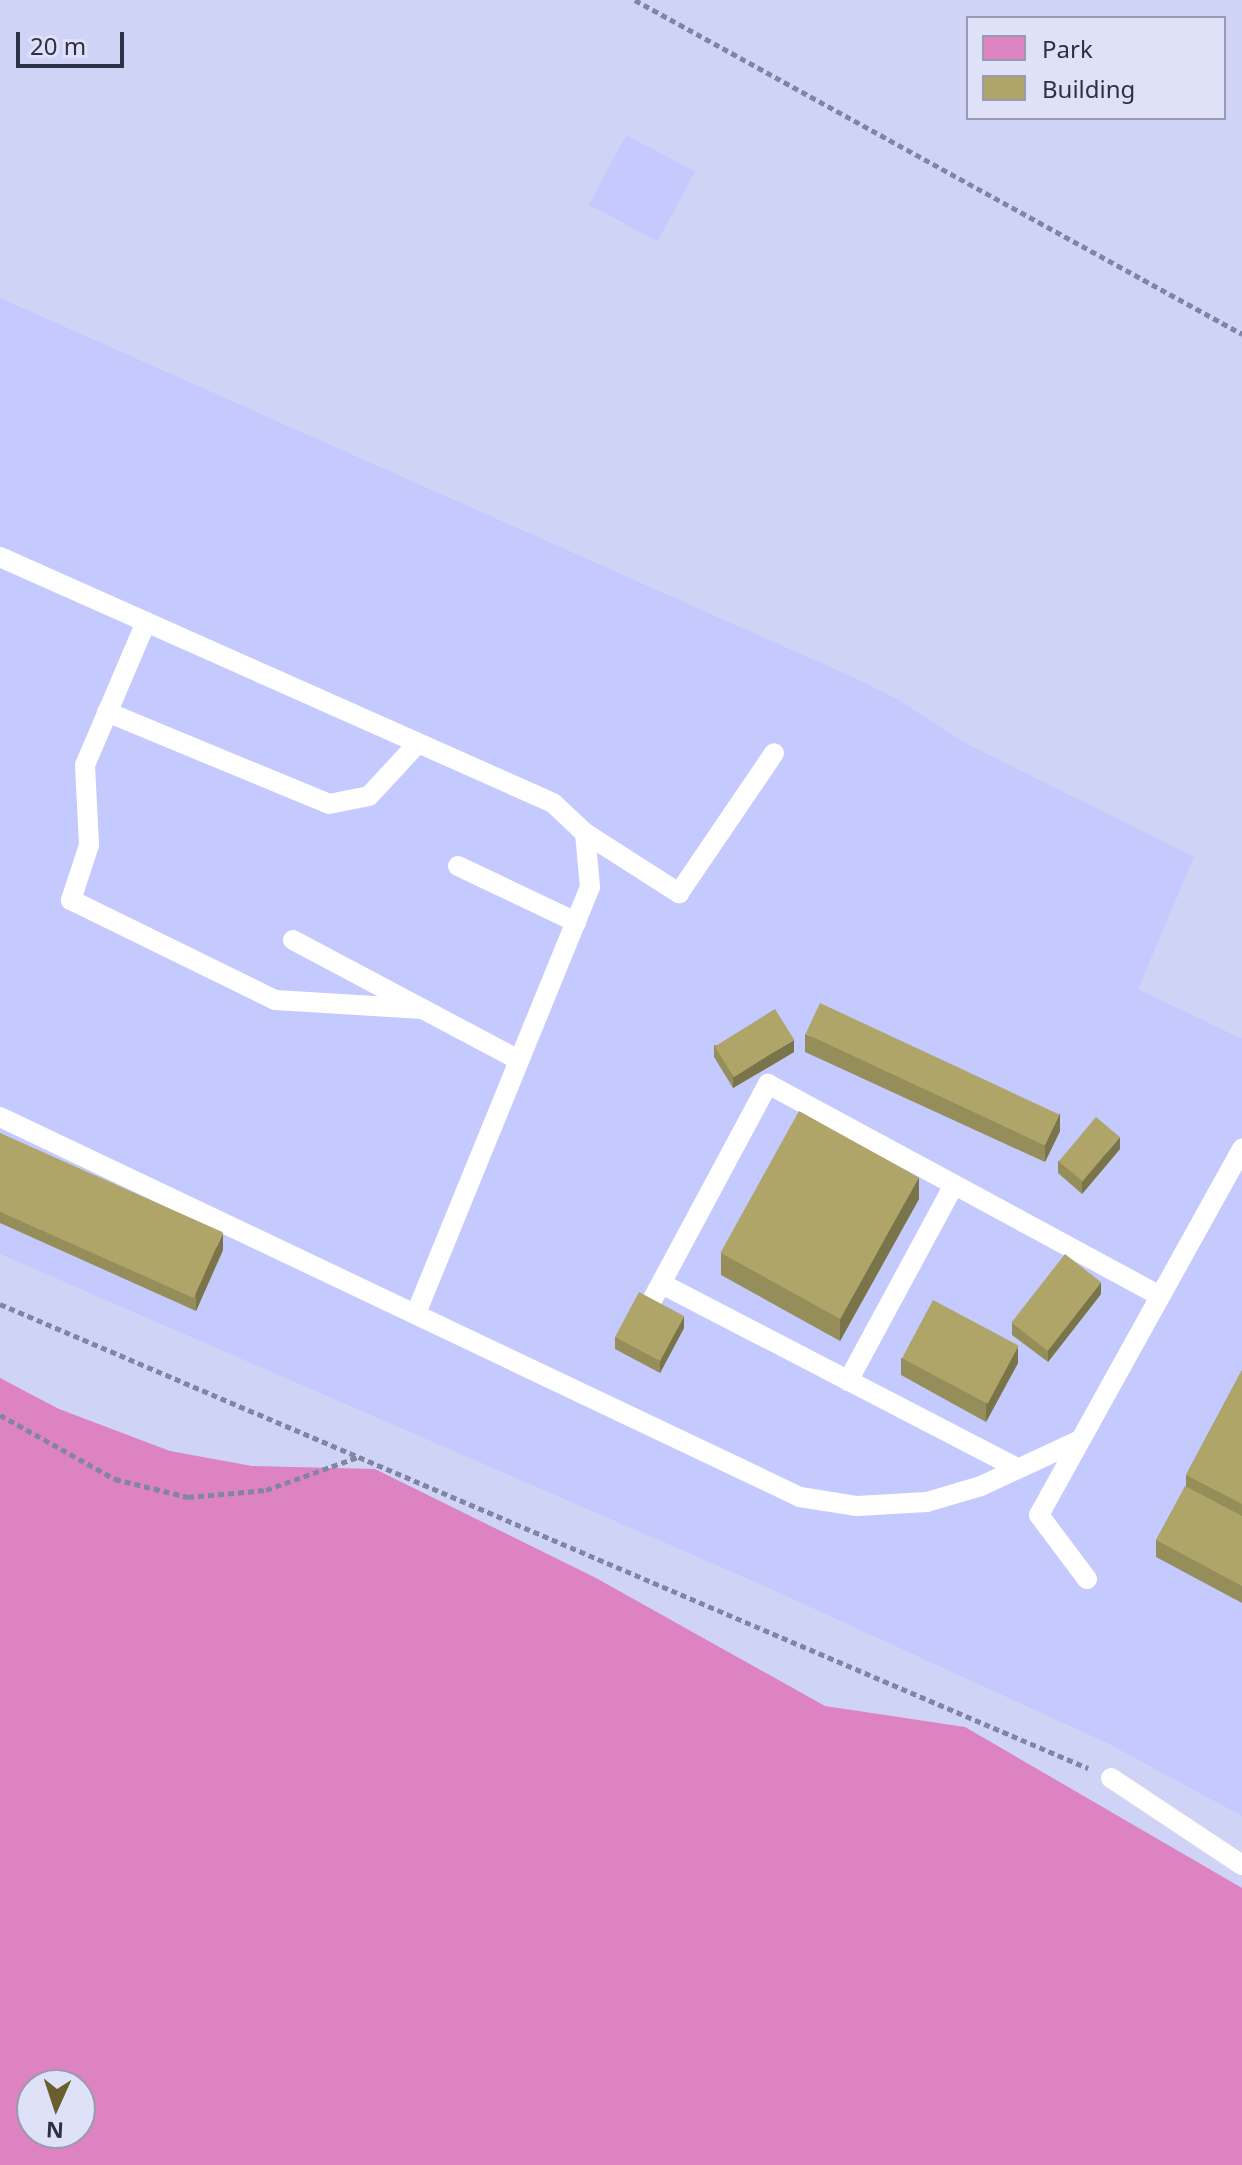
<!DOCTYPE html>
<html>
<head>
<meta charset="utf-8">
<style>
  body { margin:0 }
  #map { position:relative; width:1242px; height:2165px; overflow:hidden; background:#cfd3f6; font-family:"Noto Sans",sans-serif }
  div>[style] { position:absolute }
  .built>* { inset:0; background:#c5cafe; transform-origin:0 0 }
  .green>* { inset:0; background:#de83c1 }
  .path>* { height:5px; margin-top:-2.5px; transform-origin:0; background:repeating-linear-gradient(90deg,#8285a2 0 6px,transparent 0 10px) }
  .service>* { height:20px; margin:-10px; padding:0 10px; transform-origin:10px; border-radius:10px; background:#fff }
  .wall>* { inset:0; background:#968e5a }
  .shaded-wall>* { inset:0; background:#7a744a }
  .building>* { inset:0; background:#afa569; transform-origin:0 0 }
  span { translate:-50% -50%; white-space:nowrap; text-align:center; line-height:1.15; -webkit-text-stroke:6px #dee1f8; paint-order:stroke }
  .legend { position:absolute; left:966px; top:16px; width:260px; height:104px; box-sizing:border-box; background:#dee1f8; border:2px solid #989ab1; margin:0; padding:10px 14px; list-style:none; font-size:24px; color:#2e3047 }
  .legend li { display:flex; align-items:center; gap:16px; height:40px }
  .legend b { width:40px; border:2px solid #989ab1 }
  .north { position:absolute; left:16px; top:2069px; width:80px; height:80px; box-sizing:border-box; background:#dee1f8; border:2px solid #989ab1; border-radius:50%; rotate:183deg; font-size:22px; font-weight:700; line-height:32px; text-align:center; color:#2e3047 }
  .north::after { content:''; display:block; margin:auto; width:28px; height:36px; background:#685f2c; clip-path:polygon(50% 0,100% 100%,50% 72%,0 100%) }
  .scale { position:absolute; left:16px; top:32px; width:108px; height:36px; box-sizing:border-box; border:4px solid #2e3047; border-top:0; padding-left:10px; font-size:24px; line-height:28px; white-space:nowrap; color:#2e3047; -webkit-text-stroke:6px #dee1f8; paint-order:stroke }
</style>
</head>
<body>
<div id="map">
  <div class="built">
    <i style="left:626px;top:135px;width:78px;height:79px;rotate:28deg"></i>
    <i style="clip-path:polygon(0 298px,848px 675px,897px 699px,965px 743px,1194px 857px,1138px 989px,1242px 1039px,1242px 1816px,1107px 1743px,753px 1581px,0 1254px)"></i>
  </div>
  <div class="green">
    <i style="clip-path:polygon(evenodd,0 1378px,59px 1409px,170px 1451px,252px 1466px,375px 1469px,596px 1578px,825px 1706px,965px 1727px,1242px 1888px,1242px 2165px,0 2165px,0 1378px,32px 2085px,80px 2085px,80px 2133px,32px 2133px,32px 2085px)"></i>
  </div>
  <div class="path">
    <i style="left:635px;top:0;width:693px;rotate:28.82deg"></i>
    <i style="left:0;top:1304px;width:1183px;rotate:23.1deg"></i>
    <i style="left:0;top:1415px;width:132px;rotate:29.1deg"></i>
    <i style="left:115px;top:1479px;width:75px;rotate:13.9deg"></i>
    <i style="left:188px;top:1497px;width:78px;rotate:-5.1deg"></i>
    <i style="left:266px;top:1490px;width:98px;rotate:-19.7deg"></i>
  </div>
  <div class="service">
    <i style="left:0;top:557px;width:605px;rotate:23.98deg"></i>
    <i style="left:553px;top:803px;width:44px;rotate:43.2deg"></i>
    <i style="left:585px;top:833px;width:54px;rotate:84.7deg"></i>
    <i style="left:590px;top:887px;width:461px;rotate:112.2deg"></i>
    <i style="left:146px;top:622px;width:155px;rotate:113.1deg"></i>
    <i style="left:85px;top:765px;width:80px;rotate:87.1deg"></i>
    <i style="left:89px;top:845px;width:58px;rotate:108.1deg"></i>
    <i style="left:71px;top:900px;width:227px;rotate:26.1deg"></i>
    <i style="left:275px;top:1000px;width:148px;rotate:3.5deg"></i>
    <i style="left:107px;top:712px;width:240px;rotate:22.5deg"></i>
    <i style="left:329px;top:804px;width:41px;rotate:-11.3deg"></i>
    <i style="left:369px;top:796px;width:72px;rotate:-47.2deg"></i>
    <i style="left:585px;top:833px;width:112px;rotate:32.6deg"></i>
    <i style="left:679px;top:893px;width:169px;rotate:-55.8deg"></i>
    <i style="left:458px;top:866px;width:131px;rotate:25.4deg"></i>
    <i style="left:293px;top:940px;width:256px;rotate:28deg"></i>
    <i style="left:0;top:1117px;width:886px;rotate:25.41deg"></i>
    <i style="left:800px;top:1497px;width:58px;rotate:9deg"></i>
    <i style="left:857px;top:1506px;width:70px;rotate:-3.3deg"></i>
    <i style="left:927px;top:1502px;width:56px;rotate:-16.5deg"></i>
    <i style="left:981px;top:1486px;width:109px;rotate:-24.9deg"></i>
    <i style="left:662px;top:1284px;width:400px;rotate:27.4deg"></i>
    <i style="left:650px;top:1304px;width:250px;rotate:-61.8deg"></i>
    <i style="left:768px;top:1084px;width:444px;rotate:28.4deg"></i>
    <i style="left:848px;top:1381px;width:223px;rotate:-61.6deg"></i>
    <i style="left:1087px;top:1579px;width:80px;rotate:-126.9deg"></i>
    <i style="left:1039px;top:1515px;width:419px;rotate:-61deg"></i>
    <i style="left:1111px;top:1778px;width:157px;rotate:33.6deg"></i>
  </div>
  <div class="wall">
    <i style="clip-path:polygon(805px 1034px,1060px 1131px,1045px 1162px,805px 1052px)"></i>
    <i style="clip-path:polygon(714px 1045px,794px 1052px,733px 1088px,714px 1057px)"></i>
    <i style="clip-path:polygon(0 1133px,223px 1250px,196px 1311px,0 1223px)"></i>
    <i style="clip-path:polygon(1120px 1149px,1082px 1194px,1058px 1173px,1058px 1161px)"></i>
    <i style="clip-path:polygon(919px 1199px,840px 1341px,721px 1275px,721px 1253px)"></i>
    <i style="clip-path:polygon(1101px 1294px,1048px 1362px,1012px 1335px,1012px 1323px)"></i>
    <i style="clip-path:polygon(684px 1328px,660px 1373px,615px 1349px,615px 1337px)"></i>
    <i style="clip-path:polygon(901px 1358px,1018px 1363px,986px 1422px,901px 1375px)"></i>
    <i style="clip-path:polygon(1242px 1370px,1242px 1603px,1156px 1557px,1156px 1540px,1186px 1486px,1186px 1475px)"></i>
  </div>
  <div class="shaded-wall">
    <i style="clip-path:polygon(794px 1040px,794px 1052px,733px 1088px,733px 1076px)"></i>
    <i style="clip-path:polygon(1060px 1113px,1060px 1131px,1045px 1162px,1045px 1145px)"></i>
    <i style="clip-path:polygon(1120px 1137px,1120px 1149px,1082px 1194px,1082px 1182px)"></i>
    <i style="clip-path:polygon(919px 1177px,919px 1199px,840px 1341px,840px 1318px)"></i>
    <i style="clip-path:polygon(223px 1233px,223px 1250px,196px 1311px,196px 1293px)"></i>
    <i style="clip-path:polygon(1101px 1282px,1101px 1294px,1048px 1362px,1048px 1350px)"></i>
    <i style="clip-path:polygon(684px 1316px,684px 1328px,660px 1373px,660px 1361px)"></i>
    <i style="clip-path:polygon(1018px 1346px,1018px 1363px,986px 1422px,986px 1404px)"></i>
  </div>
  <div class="building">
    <i style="left:820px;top:1003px;width:264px;height:34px;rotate:25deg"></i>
    <i style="left:775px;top:1009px;width:36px;height:71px;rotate:58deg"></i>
    <i style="left:799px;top:1111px;width:137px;height:162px;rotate:29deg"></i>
    <i style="left:1096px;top:1117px;width:31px;height:58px;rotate:40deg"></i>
    <i style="left:0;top:1133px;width:244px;height:72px;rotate:24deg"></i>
    <i style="left:1065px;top:1254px;width:46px;height:87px;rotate:38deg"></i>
    <i style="left:639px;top:1292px;width:51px;height:51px;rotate:28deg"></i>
    <i style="left:933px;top:1300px;width:97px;height:66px;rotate:28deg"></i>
    <i style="clip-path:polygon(1242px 1370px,1242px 1504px,1186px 1475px)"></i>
    <i style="clip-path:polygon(1185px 1486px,1242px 1516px,1242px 1586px,1156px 1540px)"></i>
  </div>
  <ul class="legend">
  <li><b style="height:22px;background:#de83c1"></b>Park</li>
  <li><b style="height:22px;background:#afa569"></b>Building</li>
  </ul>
  <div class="north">N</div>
  <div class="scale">20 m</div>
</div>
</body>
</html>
